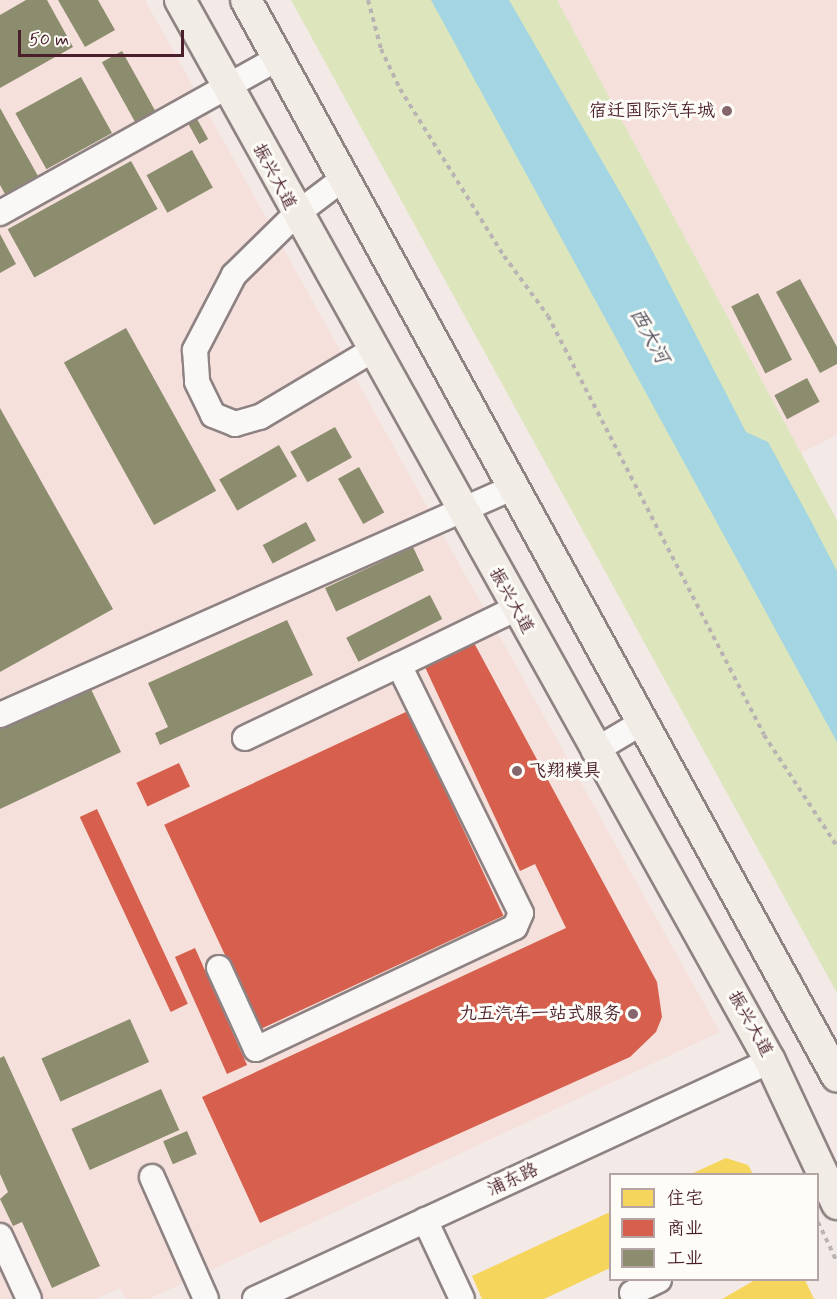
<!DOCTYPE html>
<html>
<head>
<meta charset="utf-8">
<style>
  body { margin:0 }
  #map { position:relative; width:837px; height:1299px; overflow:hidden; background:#f3eae7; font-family:Mynerve,"LXGW WenKai TC",sans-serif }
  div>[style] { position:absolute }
  .built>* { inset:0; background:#f5e0db }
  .green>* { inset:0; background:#dce5bb }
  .water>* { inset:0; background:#a3d6e2 }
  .homes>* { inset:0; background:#f6d55c }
  .shops>* { inset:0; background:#d6604d; transform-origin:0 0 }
  .industry>* { inset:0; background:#8c8c6e; transform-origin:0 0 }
  .path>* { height:4px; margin-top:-2px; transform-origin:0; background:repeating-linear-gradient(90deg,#b9b4b3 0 4.5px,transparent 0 9px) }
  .roads { filter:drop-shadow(2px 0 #8e8283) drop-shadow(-2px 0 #8e8283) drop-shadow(0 2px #8e8283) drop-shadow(0 -2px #8e8283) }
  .minor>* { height:24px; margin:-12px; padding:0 12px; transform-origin:12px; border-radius:12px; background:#faf8f6 }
  .major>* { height:30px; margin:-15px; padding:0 15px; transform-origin:15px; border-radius:15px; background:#f1ece5 }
  .dots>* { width:16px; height:16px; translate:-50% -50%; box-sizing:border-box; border:3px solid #fdfcf7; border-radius:50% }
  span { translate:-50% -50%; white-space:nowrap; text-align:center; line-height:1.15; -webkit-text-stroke:6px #fdfcf7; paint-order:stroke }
  .poi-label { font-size:18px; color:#4a1f2b }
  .right { translate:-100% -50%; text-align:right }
  .left { translate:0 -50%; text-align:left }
  .street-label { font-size:18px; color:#4a1f2b }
  .water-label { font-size:20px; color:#5a5361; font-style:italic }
  .legend { position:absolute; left:609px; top:1173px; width:210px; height:108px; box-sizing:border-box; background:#fdfcf7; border:2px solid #b5a4a5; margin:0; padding:8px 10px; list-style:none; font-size:18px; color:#4a1f2b }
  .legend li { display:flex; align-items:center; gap:12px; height:30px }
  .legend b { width:30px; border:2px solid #b5a4a5 }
  .scale { position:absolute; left:18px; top:30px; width:166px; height:27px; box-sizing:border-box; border:3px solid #4a1f2b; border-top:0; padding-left:8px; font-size:18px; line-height:21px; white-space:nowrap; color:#4a1f2b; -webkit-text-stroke:4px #fdfcf7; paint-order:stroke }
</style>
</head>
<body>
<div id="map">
  <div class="built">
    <i style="clip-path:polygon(0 0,145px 0,720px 1032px,149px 1299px,126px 1299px,120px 1288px,96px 1299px,0 1299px)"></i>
    <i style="clip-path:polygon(557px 0,837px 0,837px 435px,801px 453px)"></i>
  </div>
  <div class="green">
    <i style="clip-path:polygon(291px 0,557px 0,837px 520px,837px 993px)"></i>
  </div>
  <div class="water">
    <i style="clip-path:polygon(431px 0,509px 0,639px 225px,746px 432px,768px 442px,811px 521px,837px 571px,837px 742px)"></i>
  </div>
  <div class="homes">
    <i style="clip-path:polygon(726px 1158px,748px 1165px,753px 1174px,691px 1174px)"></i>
    <i style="clip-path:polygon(610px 1212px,610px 1268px,544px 1299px,482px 1299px,472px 1276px)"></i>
    <i style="clip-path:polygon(755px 1280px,805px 1280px,814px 1299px,722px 1299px)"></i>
  </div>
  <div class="shops">
    <i style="clip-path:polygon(473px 641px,657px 982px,662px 1017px,656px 1032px,630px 1057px,260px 1223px,202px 1097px,566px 928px,535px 864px,520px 871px,424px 665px)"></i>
    <i style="left:408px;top:711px;width:226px;height:269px;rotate:65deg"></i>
    <i style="left:179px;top:763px;width:26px;height:47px;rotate:65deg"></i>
    <i style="left:97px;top:809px;width:215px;height:19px;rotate:65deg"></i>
    <i style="left:195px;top:948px;width:128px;height:22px;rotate:66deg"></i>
  </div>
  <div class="industry">
    <i style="clip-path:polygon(26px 0,47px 0,73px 47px,0 88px,0 15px)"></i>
    <i style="clip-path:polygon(58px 0,98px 0,115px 30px,85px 47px)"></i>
    <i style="left:122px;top:51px;width:71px;height:23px;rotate:61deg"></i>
    <i style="left:81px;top:77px;width:64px;height:75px;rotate:61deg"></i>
    <i style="clip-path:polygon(0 108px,38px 176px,5px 194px,0 185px)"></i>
    <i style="left:197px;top:119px;width:23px;height:10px;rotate:61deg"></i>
    <i style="left:192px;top:150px;width:43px;height:52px;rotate:61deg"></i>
    <i style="left:131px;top:161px;width:55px;height:141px;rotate:61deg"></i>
    <i style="clip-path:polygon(0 234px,16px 264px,0 273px)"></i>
    <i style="clip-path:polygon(800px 279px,837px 347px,837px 364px,820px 373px,776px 292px)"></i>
    <i style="left:758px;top:293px;width:75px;height:30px;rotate:63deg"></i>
    <i style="left:126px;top:328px;width:186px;height:71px;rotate:61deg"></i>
    <i style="left:807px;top:378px;width:27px;height:37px;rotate:62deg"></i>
    <i style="clip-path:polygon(0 408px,113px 609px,0 672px)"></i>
    <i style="left:335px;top:427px;width:35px;height:51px;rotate:61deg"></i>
    <i style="left:279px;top:445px;width:36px;height:69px;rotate:60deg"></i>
    <i style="left:359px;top:467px;width:52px;height:24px;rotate:61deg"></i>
    <i style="left:306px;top:522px;width:21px;height:49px;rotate:62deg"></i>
    <i style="left:413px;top:547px;width:26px;height:97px;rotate:65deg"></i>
    <i style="left:430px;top:595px;width:27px;height:94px;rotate:63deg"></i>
    <i style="clip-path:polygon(287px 620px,313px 675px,160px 745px,155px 733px,168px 727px,148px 683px)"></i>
    <i style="clip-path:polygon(89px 685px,121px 752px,0 809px,0 727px)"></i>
    <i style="left:130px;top:1019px;width:47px;height:97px;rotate:66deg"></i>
    <i style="clip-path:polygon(4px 1056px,100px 1266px,52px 1288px,22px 1222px,13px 1226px,0 1199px,8px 1192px,0 1174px,0 1058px)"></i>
    <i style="left:161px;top:1089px;width:45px;height:98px;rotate:66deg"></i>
    <i style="left:187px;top:1131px;width:25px;height:26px;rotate:67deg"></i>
  </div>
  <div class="path">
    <i style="left:368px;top:0;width:51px;rotate:75.1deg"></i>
    <i style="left:381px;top:49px;width:44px;rotate:64.6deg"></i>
    <i style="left:400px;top:89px;width:197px;rotate:58.1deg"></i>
    <i style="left:504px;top:256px;width:74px;rotate:53.7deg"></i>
    <i style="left:548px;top:316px;width:471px;rotate:62.7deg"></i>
    <i style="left:764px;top:735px;width:133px;rotate:56.7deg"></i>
    <i style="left:818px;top:1222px;width:44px;rotate:64.6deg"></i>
  </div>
  <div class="roads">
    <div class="minor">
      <i style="left:344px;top:178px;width:61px;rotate:142.9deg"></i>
      <i style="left:295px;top:215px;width:86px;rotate:135.5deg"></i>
      <i style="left:234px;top:275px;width:85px;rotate:117.5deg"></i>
      <i style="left:195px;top:350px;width:32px;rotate:86deg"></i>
      <i style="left:197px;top:382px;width:37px;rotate:64deg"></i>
      <i style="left:213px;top:415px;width:24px;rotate:22deg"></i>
      <i style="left:235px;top:424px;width:26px;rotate:-16deg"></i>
      <i style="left:260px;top:417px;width:129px;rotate:-30.7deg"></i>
      <i style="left:0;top:213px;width:318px;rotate:-29.1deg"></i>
      <i style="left:0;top:715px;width:562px;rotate:-23.92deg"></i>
      <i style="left:245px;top:738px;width:170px;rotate:-25.4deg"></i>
      <i style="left:594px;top:751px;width:57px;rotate:-30.6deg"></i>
      <i style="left:219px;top:968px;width:89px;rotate:65.4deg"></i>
      <i style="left:256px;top:1049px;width:286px;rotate:-25.2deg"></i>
      <i style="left:515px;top:927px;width:15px;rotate:-67deg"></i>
      <i style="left:521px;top:913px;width:276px;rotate:-116.2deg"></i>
      <i style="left:399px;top:665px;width:129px;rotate:-25.8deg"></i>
      <i style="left:152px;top:1177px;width:133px;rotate:66.1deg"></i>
      <i style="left:425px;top:1220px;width:87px;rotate:64.9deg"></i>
      <i style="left:0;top:1236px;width:69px;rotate:65.3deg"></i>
      <i style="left:632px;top:1293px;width:30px;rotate:-26deg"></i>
      <i style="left:255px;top:1299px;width:567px;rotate:-24.8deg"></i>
    </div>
    <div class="major">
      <i style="left:180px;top:0;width:1214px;rotate:60.92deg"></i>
      <i style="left:770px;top:1061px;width:158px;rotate:64.9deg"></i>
      <i style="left:246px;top:0;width:1228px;rotate:61.24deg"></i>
    </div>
  </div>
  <div class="dots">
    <i style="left:727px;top:111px;background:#85666d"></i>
    <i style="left:517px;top:771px;background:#85666d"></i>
    <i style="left:633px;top:1014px;background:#85666d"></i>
  </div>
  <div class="poi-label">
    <span class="right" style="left:715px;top:111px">宿迁国际汽车城</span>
    <span class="left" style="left:529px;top:771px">飞翔模具</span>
    <span class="right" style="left:621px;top:1014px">九五汽车一站式服务</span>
  </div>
  <div class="street-label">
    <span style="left:274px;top:177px;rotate:62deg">振兴大道</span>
    <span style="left:511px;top:601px;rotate:61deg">振兴大道</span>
    <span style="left:750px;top:1024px;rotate:61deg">振兴大道</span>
    <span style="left:513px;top:1180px;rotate:-25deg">浦东路</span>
  </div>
  <div class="water-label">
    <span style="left:649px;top:336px;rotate:61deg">西大河</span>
  </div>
  <ul class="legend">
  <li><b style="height:16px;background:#f6d55c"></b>住宅</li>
  <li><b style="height:16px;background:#d6604d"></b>商业</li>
  <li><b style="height:16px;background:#8c8c6e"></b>工业</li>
  </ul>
  <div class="scale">50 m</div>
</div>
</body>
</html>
